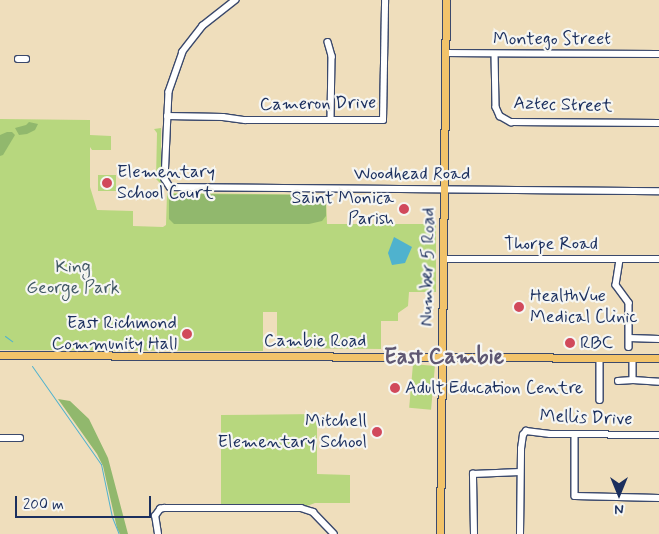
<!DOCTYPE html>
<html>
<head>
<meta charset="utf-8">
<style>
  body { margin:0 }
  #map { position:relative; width:659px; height:534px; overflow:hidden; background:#efdebc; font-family:Mynerve,sans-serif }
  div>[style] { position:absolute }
  .green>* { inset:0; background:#b7d77e; transform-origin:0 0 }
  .forest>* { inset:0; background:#91b86d }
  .water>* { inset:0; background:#4fb2ce }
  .stream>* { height:1px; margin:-0.5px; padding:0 0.5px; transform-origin:0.5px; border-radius:0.5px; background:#4fb2ce }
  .roads { filter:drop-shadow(1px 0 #3b496c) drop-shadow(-1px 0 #3b496c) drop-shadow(0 1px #3b496c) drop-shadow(0 -1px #3b496c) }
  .minor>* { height:5.5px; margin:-2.75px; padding:0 2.75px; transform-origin:2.75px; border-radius:2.75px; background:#fff }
  .major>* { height:7px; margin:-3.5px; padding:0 3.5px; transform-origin:3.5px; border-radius:3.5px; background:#f2c36a }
  .dots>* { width:14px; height:14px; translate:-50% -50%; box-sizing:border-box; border:2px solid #f6f6f2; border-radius:50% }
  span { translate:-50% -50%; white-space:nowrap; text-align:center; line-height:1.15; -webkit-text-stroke:4.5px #f6f6f2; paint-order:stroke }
  .street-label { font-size:18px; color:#1b2f5e }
  .poi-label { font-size:18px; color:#1b2f5e }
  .left { translate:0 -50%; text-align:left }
  .right { translate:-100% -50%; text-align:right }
  .park-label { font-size:18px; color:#425966 }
  .district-label { font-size:22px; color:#5e5772; font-weight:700 }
  .north { position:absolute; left:594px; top:469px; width:50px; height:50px; -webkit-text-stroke:4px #f6f6f2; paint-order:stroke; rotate:180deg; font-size:14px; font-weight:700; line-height:20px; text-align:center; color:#1b2f5e }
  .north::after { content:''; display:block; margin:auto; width:18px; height:22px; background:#1b2f5e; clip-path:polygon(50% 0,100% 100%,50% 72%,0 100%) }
  .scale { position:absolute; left:15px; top:496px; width:136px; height:22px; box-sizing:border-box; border:2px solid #1b2f5e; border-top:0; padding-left:6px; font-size:15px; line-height:18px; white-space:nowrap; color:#1b2f5e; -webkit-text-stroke:4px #f6f6f2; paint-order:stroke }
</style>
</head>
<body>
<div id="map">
  <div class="green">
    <i style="clip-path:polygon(0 119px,90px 120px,90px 135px,111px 136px,111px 150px,92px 150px,90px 147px,90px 187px,97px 210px,133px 211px,133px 226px,163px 227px,166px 225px,167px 193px,326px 195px,327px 224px,436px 224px,436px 292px,409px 292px,408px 306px,398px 313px,398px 321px,381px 321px,381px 349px,277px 348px,277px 312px,263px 312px,263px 351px,0 350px)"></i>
    <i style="clip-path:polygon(161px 128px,161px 183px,160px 183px,156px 179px,157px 133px,154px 129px)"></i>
    <i style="left:98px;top:175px;width:18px;height:16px"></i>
    <i style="left:413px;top:364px;width:22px;height:44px;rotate:5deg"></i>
    <i style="clip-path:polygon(317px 414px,317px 474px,350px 475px,350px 503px,315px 503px,307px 506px,221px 507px,221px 415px)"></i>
  </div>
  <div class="forest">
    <i style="clip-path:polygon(29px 122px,38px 124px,35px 130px,27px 134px,19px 135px,15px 128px,26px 125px)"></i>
    <i style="clip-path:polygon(7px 132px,12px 132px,15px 135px,3px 155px,0 156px,0 135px)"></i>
    <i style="clip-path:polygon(169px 194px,326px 195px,326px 216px,322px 221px,309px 224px,174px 224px,169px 219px)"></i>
    <i style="clip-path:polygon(58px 399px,70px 401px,89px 419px,108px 458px,128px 534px,120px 534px,117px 528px,103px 466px,97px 454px)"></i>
  </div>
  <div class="water">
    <i style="clip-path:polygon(394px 237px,412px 247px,405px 263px,392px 265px,388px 253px)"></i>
  </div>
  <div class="stream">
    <i style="left:5px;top:336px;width:9px;rotate:36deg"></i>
    <i style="left:32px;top:366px;width:120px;rotate:54.9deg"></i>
    <i style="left:101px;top:464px;width:54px;rotate:78.3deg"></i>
    <i style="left:112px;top:517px;width:18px;rotate:68deg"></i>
  </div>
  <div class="roads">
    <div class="minor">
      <i style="left:236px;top:0;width:42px;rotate:141.8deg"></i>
      <i style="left:203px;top:26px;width:33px;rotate:128deg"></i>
      <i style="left:183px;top:52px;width:42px;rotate:109.3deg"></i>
      <i style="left:169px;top:92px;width:87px;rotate:92.6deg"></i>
      <i style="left:165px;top:179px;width:9px;rotate:58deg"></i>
      <i style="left:170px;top:187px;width:489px;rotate:0.5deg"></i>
      <i style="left:328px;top:42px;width:15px;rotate:74deg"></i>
      <i style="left:332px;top:56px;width:64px;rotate:90.9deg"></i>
      <i style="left:445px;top:53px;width:214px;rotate:0.3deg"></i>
      <i style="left:495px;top:54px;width:53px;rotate:88.9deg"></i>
      <i style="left:496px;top:107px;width:10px;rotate:66deg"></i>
      <i style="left:500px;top:116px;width:13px;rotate:29deg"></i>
      <i style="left:511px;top:122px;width:148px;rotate:0.4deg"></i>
      <i style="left:18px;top:59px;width:8px"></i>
      <i style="left:167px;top:116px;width:56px;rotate:1deg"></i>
      <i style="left:223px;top:117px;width:22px;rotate:8deg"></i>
      <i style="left:245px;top:120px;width:138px"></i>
      <i style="left:383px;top:120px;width:120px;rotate:-89deg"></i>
      <i style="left:443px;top:259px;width:216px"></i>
      <i style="left:620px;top:260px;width:25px;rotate:99deg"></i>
      <i style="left:616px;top:285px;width:22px;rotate:54deg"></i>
      <i style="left:629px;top:303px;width:44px;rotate:90deg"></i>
      <i style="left:629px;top:338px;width:30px;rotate:2deg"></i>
      <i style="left:600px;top:358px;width:42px;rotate:90deg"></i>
      <i style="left:633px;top:358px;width:22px;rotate:90deg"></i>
      <i style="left:633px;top:380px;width:26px;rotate:4deg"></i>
      <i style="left:618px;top:381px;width:15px;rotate:-4deg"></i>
      <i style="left:575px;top:434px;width:62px;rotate:90deg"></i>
      <i style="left:575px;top:496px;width:84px;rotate:1.4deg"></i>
      <i style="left:0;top:438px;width:20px"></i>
      <i style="left:158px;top:534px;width:18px;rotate:-99deg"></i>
      <i style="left:155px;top:516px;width:9px;rotate:-54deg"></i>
      <i style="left:160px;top:509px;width:4px;rotate:-14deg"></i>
      <i style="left:164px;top:508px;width:137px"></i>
      <i style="left:301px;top:508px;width:13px;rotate:18deg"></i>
      <i style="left:313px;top:512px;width:30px;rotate:46deg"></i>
      <i style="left:474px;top:534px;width:60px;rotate:-91deg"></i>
      <i style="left:473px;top:474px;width:47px;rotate:-2.4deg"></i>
      <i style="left:520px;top:534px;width:85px;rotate:-89.3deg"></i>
      <i style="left:521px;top:449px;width:14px;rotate:-82deg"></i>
      <i style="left:523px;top:435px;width:5px;rotate:-53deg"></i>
      <i style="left:526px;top:431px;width:24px;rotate:7deg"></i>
      <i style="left:550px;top:434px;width:109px;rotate:0.5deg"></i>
    </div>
    <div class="major">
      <i style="left:0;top:355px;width:659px;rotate:0.26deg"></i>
      <i style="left:440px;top:534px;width:534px;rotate:-89.36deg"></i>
    </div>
  </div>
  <div class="dots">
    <i style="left:107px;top:183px;background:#d1495b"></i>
    <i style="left:404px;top:209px;background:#d1495b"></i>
    <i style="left:519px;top:307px;background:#d1495b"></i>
    <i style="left:187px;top:334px;background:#d1495b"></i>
    <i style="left:570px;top:343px;background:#d1495b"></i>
    <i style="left:395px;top:388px;background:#d1495b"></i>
    <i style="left:377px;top:432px;background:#d1495b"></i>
  </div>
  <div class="street-label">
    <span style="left:552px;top:39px">Montego Street</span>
    <span style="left:318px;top:104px;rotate:-1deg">Cameron Drive</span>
    <span style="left:563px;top:105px;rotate:2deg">Aztec Street</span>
    <span style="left:412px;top:174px">Woodhead Road</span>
    <span style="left:551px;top:244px">Thorpe Road</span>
    <span style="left:428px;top:267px;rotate:-89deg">Number 5 Road</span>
    <span style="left:315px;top:341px">Cambie Road</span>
    <span style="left:586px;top:418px;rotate:2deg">Mellis Drive</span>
  </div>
  <div class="poi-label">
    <span class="left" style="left:117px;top:183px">Elementary<br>School Court</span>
    <span class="right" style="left:394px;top:209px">Saint Monica<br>Parish</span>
    <span class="left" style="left:530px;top:307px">HealthVue<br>Medical Clinic</span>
    <span class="right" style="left:177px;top:334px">East Richmond<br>Community Hall</span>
    <span class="left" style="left:580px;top:343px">RBC</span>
    <span class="left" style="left:405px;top:388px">Adult Education Centre</span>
    <span class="right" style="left:367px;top:432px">Mitchell<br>Elementary School</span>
  </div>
  <div class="park-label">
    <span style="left:73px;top:278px">King<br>George Park</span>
  </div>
  <div class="district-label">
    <span style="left:444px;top:358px">East Cambie</span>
  </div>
  <div class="north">N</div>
  <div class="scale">200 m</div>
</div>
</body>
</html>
